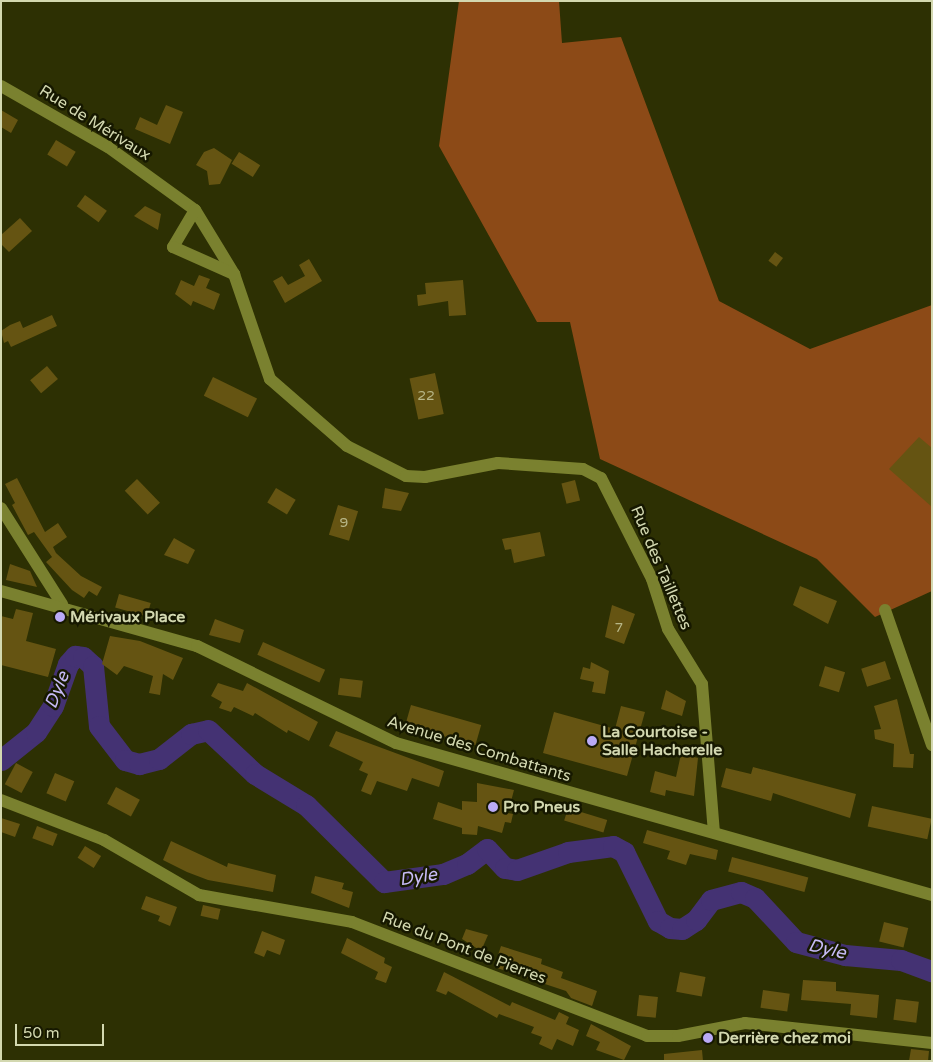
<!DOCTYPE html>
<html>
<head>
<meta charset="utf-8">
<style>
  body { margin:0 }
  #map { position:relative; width:933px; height:1062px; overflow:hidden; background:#2d3003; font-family:"Varela Round",sans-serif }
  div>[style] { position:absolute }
  .forest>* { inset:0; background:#8c4a17 }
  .river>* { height:21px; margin:-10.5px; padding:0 10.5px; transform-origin:10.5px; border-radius:10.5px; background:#443273 }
  .building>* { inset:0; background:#655412; transform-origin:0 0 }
  .street>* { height:12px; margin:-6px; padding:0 6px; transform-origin:6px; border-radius:6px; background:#7a812f }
  .secondary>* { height:12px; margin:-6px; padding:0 6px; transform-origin:6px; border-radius:6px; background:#7a812f }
  .dots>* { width:14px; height:14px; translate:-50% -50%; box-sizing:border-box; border:2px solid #161800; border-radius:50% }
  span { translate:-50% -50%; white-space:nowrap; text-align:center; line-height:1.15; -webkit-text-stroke:5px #161800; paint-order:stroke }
  .number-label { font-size:14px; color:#b8b788 }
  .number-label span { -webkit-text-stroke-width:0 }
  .street-label { font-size:16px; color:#d3d8b0 }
  .poi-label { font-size:16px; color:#d3d8b0; font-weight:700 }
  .left { translate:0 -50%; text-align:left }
  .water-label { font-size:18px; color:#c7bbf6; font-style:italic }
  .frame { position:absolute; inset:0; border:2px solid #d3d8b0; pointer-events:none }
  .scale { position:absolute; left:15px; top:1024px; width:89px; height:22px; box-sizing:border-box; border:2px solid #d3d8b0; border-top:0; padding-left:6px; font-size:15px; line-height:18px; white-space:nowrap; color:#d3d8b0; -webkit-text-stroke:4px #161800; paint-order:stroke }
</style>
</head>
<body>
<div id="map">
  <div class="forest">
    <i style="clip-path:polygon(459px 1px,559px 1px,562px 43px,621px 37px,719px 301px,810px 349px,932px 305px,932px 591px,875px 617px,817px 559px,600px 459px,570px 322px,537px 322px,439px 146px)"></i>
  </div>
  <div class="river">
    <i style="left:1px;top:760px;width:45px;rotate:-38.7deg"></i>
    <i style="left:36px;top:732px;width:31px;rotate:-57deg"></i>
    <i style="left:53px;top:706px;width:45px;rotate:-70.3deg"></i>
    <i style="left:68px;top:664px;width:11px;rotate:-49deg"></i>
    <i style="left:75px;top:656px;width:8px;rotate:7deg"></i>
    <i style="left:83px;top:657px;width:13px;rotate:42deg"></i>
    <i style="left:93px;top:666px;width:60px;rotate:84.3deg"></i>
    <i style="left:99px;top:726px;width:43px;rotate:52.6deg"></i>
    <i style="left:125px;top:760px;width:15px;rotate:16deg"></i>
    <i style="left:139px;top:764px;width:21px;rotate:-14deg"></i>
    <i style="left:159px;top:759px;width:41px;rotate:-38deg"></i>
    <i style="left:191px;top:734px;width:17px;rotate:-13deg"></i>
    <i style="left:208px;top:730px;width:64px;rotate:43.1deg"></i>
    <i style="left:255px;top:774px;width:60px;rotate:31.3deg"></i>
    <i style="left:306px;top:805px;width:110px;rotate:44.6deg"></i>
    <i style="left:384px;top:882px;width:60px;rotate:-7.7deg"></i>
    <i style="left:443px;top:874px;width:26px;rotate:-23deg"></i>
    <i style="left:467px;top:864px;width:25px;rotate:-37deg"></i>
    <i style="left:487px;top:849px;width:26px;rotate:47deg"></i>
    <i style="left:505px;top:868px;width:12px;rotate:9deg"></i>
    <i style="left:517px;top:870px;width:54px;rotate:-19.4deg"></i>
    <i style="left:568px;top:852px;width:45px;rotate:-7.6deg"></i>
    <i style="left:613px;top:846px;width:13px;rotate:29deg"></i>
    <i style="left:624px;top:852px;width:77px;rotate:63.8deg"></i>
    <i style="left:658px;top:921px;width:14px;rotate:30deg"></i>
    <i style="left:670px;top:928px;width:12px;rotate:5deg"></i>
    <i style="left:682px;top:929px;width:17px;rotate:-33deg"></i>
    <i style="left:696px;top:920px;width:25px;rotate:-53deg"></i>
    <i style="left:711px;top:900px;width:31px;rotate:-15deg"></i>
    <i style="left:741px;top:892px;width:15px;rotate:23deg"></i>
    <i style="left:755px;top:898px;width:60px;rotate:47deg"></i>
    <i style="left:796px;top:942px;width:51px;rotate:14.9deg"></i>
    <i style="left:845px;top:955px;width:56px;rotate:5.1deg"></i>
    <i style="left:901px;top:960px;width:33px;rotate:20deg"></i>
  </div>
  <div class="building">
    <i style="clip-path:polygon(166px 105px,183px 112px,170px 144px,135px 129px,140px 117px,157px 125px)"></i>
    <i style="clip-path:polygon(1px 110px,18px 120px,11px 133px,1px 127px)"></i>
    <i style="left:56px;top:140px;width:23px;height:17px;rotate:31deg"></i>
    <i style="clip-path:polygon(214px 148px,232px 160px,220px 184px,209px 185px,207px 171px,196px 165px,204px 152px)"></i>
    <i style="left:239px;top:152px;width:25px;height:14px;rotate:32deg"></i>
    <i style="left:85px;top:195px;width:27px;height:14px;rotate:36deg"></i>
    <i style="clip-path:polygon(145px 206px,161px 214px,158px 230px,134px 216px)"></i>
    <i style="clip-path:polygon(20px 218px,32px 231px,9px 252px,1px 244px,1px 235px)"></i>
    <i style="left:775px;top:252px;width:10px;height:11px;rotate:37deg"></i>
    <i style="clip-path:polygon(309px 259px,322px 281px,285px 303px,273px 281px,282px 276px,288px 285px,305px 276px,299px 265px)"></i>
    <i style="clip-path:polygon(199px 275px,210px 279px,206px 288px,220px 294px,214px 310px,193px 301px,191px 306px,175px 294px,181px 280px,194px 286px)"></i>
    <i style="clip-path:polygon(463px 280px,466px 315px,449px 316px,448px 301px,418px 306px,417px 295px,426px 294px,425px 283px)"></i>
    <i style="clip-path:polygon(52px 315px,57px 326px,11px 347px,8px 341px,4px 343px,1px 331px,10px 325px,20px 321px,23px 328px)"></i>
    <i style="left:47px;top:366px;width:17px;height:22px;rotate:50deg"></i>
    <i style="left:435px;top:373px;width:42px;height:26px;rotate:78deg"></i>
    <i style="left:213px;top:377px;width:49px;height:21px;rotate:26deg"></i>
    <i style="clip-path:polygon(919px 437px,932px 448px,932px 507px,889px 469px)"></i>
    <i style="clip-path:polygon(17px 478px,45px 532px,58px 523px,67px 537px,53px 547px,56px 553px,81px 576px,102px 587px,97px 596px,89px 591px,84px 598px,72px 590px,46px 562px,52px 557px,34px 532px,28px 535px,12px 505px,15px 503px,5px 484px)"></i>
    <i style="left:137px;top:479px;width:33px;height:17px;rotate:46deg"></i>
    <i style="left:575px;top:480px;width:21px;height:14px;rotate:76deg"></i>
    <i style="left:276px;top:488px;width:23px;height:17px;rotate:31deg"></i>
    <i style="clip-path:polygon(385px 488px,409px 493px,401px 511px,382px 508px)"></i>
    <i style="left:338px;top:505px;width:21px;height:31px;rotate:17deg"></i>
    <i style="clip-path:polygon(540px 532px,545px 556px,514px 563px,511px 549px,505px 550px,502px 539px)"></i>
    <i style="clip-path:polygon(174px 538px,195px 550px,188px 564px,164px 555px)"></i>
    <i style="clip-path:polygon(10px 564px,30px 571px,37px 587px,6px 580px)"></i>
    <i style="clip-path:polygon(800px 586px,837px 601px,828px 624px,793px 605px)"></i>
    <i style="left:119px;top:594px;width:33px;height:14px;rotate:16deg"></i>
    <i style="clip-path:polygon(612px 605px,635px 614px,624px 644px,605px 637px)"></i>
    <i style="clip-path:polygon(16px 609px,33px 613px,26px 641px,56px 649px,48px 677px,1px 665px,1px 616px,13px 619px)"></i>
    <i style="clip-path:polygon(215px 619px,244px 630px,240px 643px,209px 635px)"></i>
    <i style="clip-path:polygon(110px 636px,140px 641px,183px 658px,173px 680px,163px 674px,160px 695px,149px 693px,153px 676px,124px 666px,117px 675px,102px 664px)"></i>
    <i style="left:263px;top:642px;width:68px;height:14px;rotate:24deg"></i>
    <i style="left:885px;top:661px;width:19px;height:25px;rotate:72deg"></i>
    <i style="clip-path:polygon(591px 662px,609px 671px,605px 694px,592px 692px,594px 682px,580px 679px,583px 667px,590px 669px)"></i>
    <i style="left:825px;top:666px;width:21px;height:21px;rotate:17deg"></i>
    <i style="left:340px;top:678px;width:23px;height:17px;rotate:7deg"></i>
    <i style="clip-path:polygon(218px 683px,243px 691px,247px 683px,318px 722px,309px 741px,288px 730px,287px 733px,255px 713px,253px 716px,234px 707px,231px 712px,219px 708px,222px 702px,211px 696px)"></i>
    <i style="clip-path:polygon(666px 690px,686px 701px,682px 716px,661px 709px)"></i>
    <i style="clip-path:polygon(897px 699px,910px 754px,914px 754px,913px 768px,893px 767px,894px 744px,875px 739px,874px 730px,881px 729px,874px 706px)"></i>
    <i style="left:411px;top:705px;width:73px;height:21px;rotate:16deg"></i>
    <i style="clip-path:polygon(621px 706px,645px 712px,627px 776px,543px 753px,554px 712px,615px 729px)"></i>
    <i style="clip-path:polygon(336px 731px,444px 771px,439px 787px,412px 778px,407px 791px,377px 781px,371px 795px,361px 791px,368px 774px,359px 770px,363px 762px,329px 746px)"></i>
    <i style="clip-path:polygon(681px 754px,698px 758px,694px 796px,666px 790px,665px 796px,650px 792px,655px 771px,676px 777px)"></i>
    <i style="left:16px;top:763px;width:19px;height:24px;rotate:28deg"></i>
    <i style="clip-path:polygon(753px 767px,856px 794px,850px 818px,773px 793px,771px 801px,721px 787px,726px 768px,751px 774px)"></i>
    <i style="left:55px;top:773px;width:21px;height:22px;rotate:23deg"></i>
    <i style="clip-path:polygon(477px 783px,514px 790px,508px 813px,513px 814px,511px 823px,505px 822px,502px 833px,478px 826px,477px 835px,462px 834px,462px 828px,433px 819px,438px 802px,462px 810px,462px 801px,477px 802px)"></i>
    <i style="left:116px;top:787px;width:27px;height:19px;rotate:28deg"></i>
    <i style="left:872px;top:806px;width:61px;height:21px;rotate:12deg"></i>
    <i style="left:568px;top:808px;width:41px;height:13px;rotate:17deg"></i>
    <i style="clip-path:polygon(1px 818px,20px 824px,15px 837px,1px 832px)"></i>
    <i style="left:37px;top:826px;width:22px;height:13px;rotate:21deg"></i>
    <i style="clip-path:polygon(647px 830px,718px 850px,716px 860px,690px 854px,686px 865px,667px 859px,670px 851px,643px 843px)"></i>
    <i style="clip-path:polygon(171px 841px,227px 867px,228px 863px,276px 875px,273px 892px,208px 880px,187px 872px,163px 860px)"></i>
    <i style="left:85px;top:846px;width:19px;height:14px;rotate:32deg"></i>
    <i style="left:732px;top:857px;width:79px;height:15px;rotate:15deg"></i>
    <i style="clip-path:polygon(315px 876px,344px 883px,342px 889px,353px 892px,349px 908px,311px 893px)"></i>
    <i style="clip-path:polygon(146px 896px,177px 907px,170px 926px,158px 921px,160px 916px,141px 909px)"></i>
    <i style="left:203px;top:905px;width:18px;height:11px;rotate:13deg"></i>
    <i style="left:884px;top:922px;width:25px;height:20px;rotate:14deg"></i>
    <i style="clip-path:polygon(466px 929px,488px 935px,481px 951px,462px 939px)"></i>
    <i style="clip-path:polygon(262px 931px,285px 940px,280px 955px,267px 950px,264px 957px,254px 953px)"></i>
    <i style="clip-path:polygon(347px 938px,385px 958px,384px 963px,392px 967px,386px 983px,375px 979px,378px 972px,341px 953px)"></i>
    <i style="clip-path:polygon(501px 946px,542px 959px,541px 964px,563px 972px,561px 978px,597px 991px,592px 1006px,571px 998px,566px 991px,494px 967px)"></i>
    <i style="clip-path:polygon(444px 972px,510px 1006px,512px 1002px,555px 1020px,559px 1012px,569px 1017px,566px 1024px,579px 1030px,573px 1046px,557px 1039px,552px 1050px,539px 1044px,542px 1037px,531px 1033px,534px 1027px,499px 1014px,497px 1018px,448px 991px,446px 995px,436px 991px)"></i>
    <i style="left:680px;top:972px;width:26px;height:20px;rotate:11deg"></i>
    <i style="clip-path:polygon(803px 980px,836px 982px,836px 991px,879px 995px,877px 1018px,850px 1015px,851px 1004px,801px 1000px)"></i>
    <i style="left:763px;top:990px;width:27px;height:18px;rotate:8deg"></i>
    <i style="left:639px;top:995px;width:19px;height:21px;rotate:6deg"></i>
    <i style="left:896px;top:999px;width:23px;height:21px;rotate:7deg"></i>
    <i style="clip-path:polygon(591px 1024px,631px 1046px,624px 1060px,596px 1050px,600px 1042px,586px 1036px)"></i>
    <i style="clip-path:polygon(911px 1049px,929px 1051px,928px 1061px,909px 1061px)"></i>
    <i style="clip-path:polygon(702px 1050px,703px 1061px,664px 1061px,664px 1054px)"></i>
  </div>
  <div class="street">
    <i style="left:1px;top:86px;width:123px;rotate:29.7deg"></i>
    <i style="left:108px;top:147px;width:107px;rotate:35.9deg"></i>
    <i style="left:195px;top:210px;width:75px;rotate:58.6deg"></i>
    <i style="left:234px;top:274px;width:111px;rotate:71.1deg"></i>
    <i style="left:270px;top:379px;width:102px;rotate:41deg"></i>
    <i style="left:347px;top:446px;width:66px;rotate:27deg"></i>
    <i style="left:406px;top:476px;width:19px;rotate:3deg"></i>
    <i style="left:425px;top:477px;width:74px;rotate:-10.9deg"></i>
    <i style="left:498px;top:463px;width:85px;rotate:4deg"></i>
    <i style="left:583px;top:469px;width:20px;rotate:27deg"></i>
    <i style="left:601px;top:478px;width:113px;rotate:63.2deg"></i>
    <i style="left:652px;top:579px;width:52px;rotate:72.3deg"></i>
    <i style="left:668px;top:629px;width:65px;rotate:58.3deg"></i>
    <i style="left:702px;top:684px;width:149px;rotate:85.4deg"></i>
    <i style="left:195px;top:210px;width:43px;rotate:120.7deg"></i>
    <i style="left:173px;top:247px;width:67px;rotate:23.9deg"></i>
    <i style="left:1px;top:508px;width:114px;rotate:57.6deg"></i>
    <i style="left:885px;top:610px;width:143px;rotate:70.8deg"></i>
    <i style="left:1px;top:800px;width:110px;rotate:21.2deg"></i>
    <i style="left:104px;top:840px;width:110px;rotate:30.1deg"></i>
    <i style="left:199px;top:895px;width:155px;rotate:10deg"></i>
    <i style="left:352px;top:922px;width:316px;rotate:21.1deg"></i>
    <i style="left:647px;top:1036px;width:31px"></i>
    <i style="left:678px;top:1036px;width:68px;rotate:-11deg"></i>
    <i style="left:745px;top:1023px;width:188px;rotate:6.1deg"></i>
  </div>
  <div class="secondary">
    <i style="left:1px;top:591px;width:204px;rotate:15.7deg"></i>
    <i style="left:197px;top:646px;width:221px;rotate:26deg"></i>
    <i style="left:396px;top:743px;width:557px;rotate:15.83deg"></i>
  </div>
  <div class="dots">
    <i style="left:60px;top:617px;background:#baaaf6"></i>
    <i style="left:592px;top:741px;background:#baaaf6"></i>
    <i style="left:493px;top:807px;background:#baaaf6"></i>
    <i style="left:708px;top:1038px;background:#baaaf6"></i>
  </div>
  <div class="number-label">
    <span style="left:426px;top:396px">22</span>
    <span style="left:344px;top:523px">9</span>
    <span style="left:619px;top:628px">7</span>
  </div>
  <div class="street-label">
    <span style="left:95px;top:123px;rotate:32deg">Rue de Mérivaux</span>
    <span style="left:661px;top:568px;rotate:67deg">Rue des Taillettes</span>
    <span style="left:479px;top:749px;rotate:17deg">Avenue des Combattants</span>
    <span style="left:464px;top:948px;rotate:21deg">Rue du Pont de Pierres</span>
  </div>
  <div class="poi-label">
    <span class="left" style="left:70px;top:617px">Mérivaux Place</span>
    <span class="left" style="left:602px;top:741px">La Courtoise -<br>Salle Hacherelle</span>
    <span class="left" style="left:503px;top:807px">Pro Pneus</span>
    <span class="left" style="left:718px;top:1038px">Derrière chez moi</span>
  </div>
  <div class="water-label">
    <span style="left:57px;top:690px;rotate:-68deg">Dyle</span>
    <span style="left:418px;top:877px;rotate:-9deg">Dyle</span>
    <span style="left:827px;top:949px;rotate:13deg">Dyle</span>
  </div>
  <div class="frame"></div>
  <div class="scale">50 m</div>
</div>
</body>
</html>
